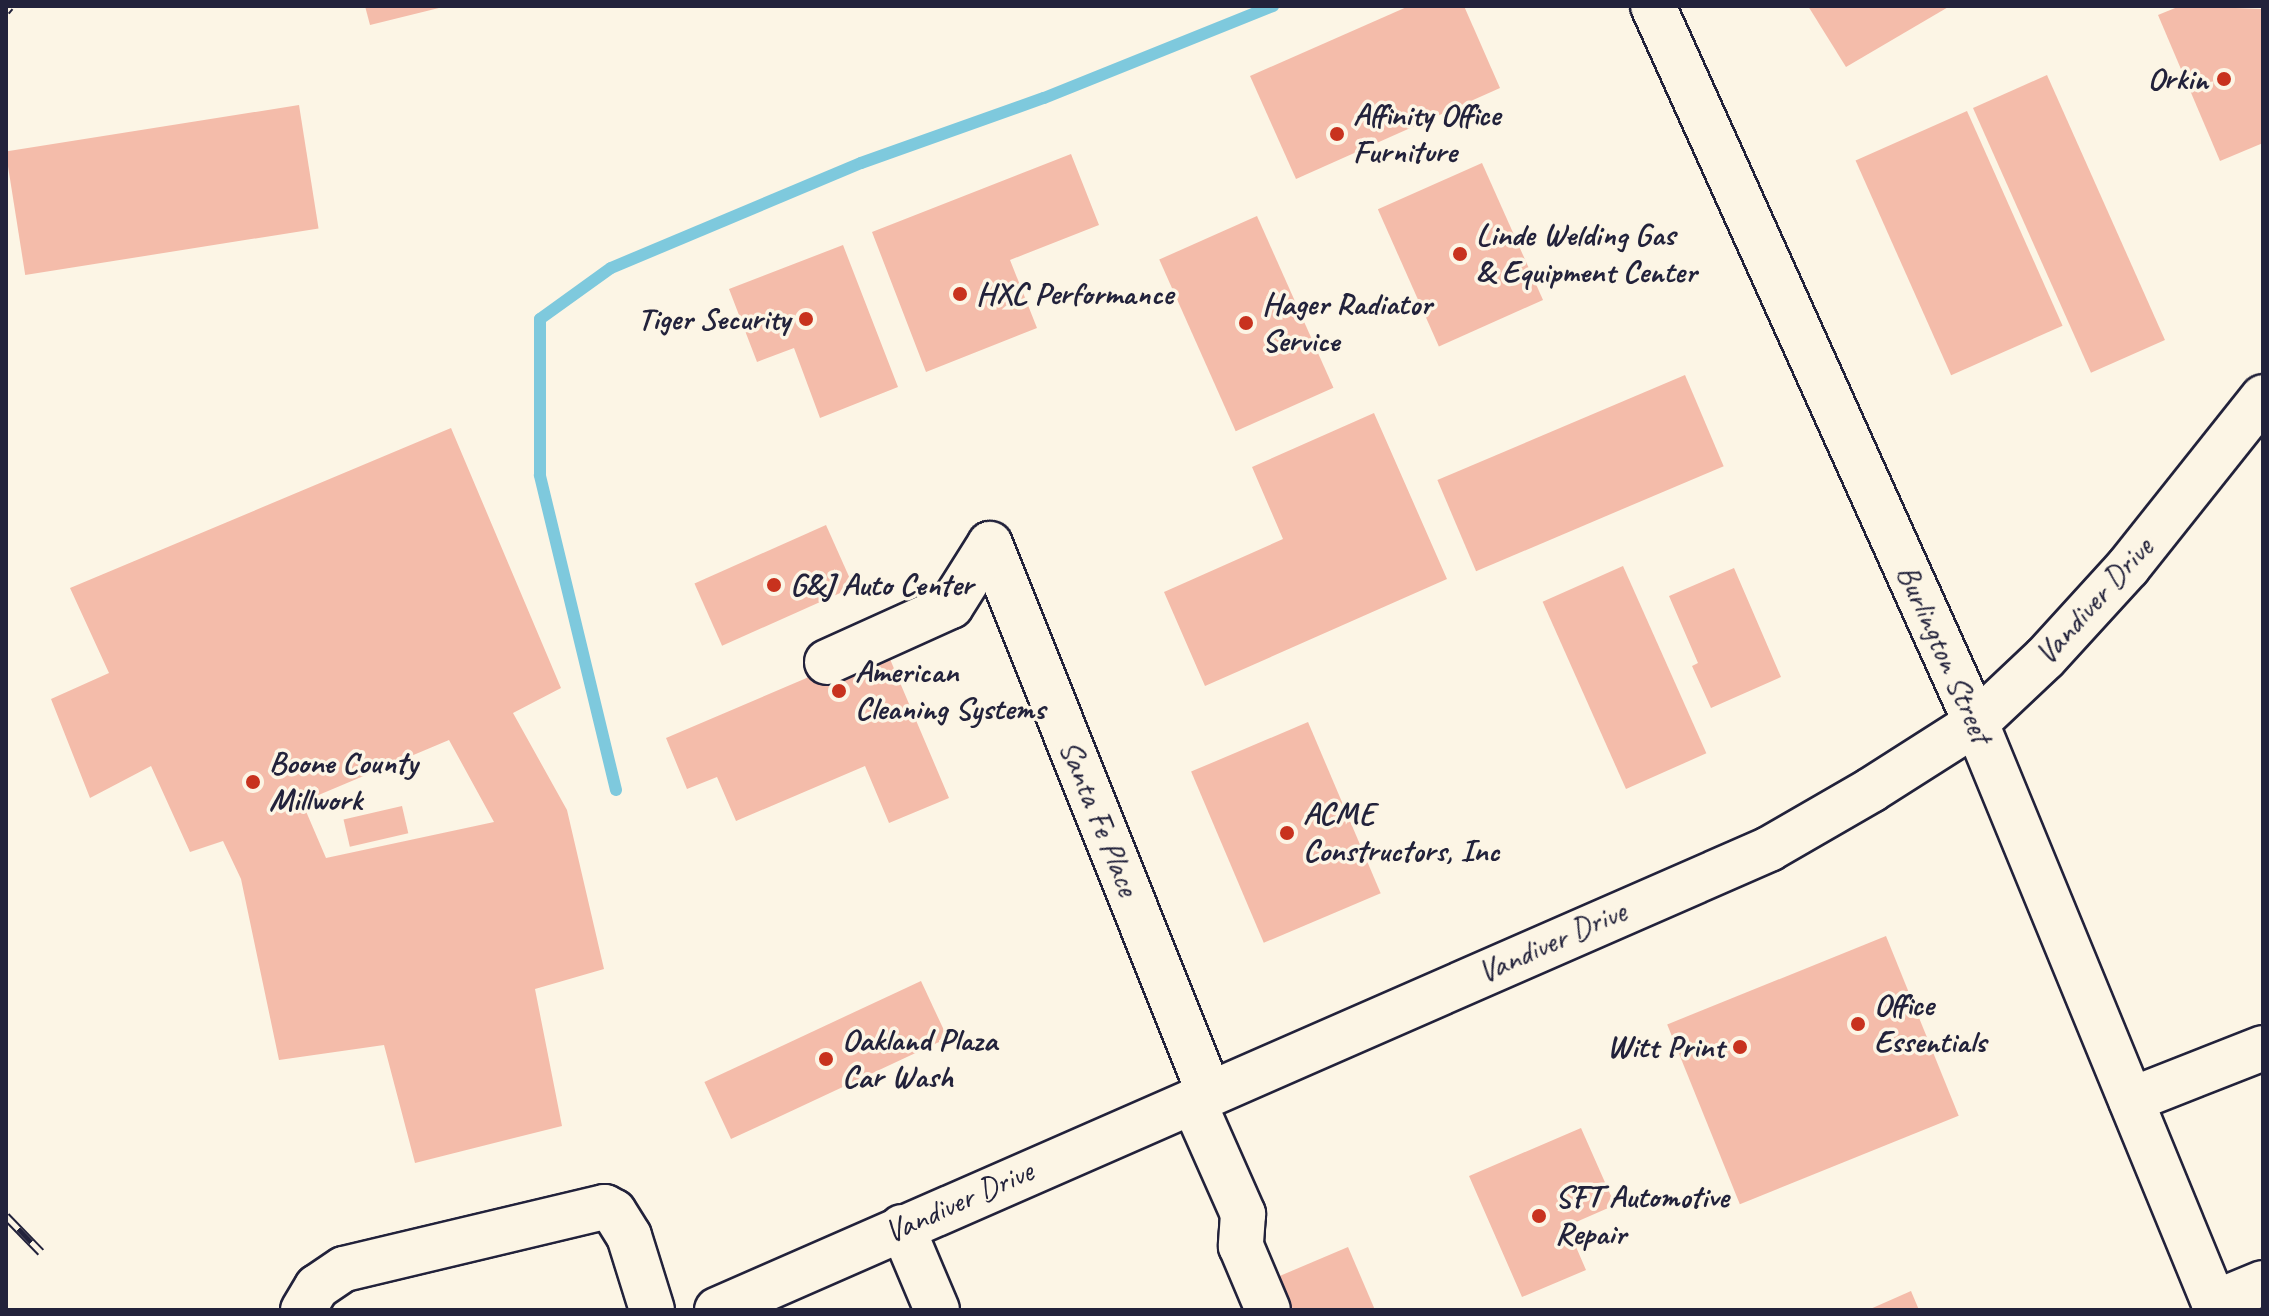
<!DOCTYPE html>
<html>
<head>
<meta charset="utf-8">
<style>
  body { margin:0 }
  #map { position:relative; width:2269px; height:1316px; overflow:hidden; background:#fcf5e5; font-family:Caveat,sans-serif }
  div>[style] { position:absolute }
  .stream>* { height:12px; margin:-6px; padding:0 6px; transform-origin:6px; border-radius:6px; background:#7ec9dd }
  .building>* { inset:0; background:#f4bcaa; transform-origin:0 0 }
  .roads { filter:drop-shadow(2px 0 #22223b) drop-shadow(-2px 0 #22223b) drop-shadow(0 2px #22223b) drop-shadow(0 -2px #22223b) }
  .minor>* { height:44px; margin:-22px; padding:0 22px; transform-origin:22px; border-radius:22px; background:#fcf5e5 }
  .major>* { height:44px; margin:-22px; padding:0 22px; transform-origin:22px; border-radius:22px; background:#fcf5e5 }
  .rail>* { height:9px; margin-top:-4.5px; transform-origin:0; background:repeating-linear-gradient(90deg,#fcf5e5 0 18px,#22223b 0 36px); box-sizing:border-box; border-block:2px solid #22223b }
  .dots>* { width:22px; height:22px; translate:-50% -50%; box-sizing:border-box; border:4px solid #fcf5e5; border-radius:50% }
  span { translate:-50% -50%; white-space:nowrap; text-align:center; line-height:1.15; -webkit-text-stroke:7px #fcf5e5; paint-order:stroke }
  .poi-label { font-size:32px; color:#22223b; font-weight:700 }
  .right { translate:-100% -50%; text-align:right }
  .left { translate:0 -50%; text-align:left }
  .street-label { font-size:32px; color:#22223b }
  .frame { position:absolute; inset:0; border:8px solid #22223b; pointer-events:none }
</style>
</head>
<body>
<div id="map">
  <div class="stream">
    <i style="left:616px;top:790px;width:324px;rotate:-103.6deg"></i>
    <i style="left:540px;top:475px;width:156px;rotate:-90deg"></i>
    <i style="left:540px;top:319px;width:87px;rotate:-35.7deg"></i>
    <i style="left:611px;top:268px;width:271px;rotate:-22.8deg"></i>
    <i style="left:861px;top:163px;width:194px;rotate:-19.6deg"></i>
    <i style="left:1044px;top:98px;width:247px;rotate:-21.9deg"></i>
  </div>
  <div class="building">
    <i style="clip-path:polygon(365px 6px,442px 6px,443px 7px,370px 25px)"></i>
    <i style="clip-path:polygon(1409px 6px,1464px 6px,1500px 88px,1296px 179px,1250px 76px)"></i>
    <i style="clip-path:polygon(1808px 6px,1950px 6px,1846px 67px)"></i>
    <i style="clip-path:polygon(2180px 6px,2263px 9px,2263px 143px,2220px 161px,2158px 15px)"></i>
    <i style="left:2047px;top:75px;width:290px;height:81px;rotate:66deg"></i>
    <i style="left:299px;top:105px;width:125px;height:297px;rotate:81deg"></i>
    <i style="left:1967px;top:111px;width:235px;height:122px;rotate:66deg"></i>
    <i style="clip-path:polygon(1071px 154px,1099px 225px,1010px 260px,1037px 328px,926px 372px,872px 232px)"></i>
    <i style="left:1482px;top:163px;width:150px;height:114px;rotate:66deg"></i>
    <i style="left:1257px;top:216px;width:188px;height:107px;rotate:66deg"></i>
    <i style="clip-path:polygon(843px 245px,898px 387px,820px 418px,794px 348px,757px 362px,729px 289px)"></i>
    <i style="left:1685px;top:375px;width:99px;height:269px;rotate:67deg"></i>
    <i style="clip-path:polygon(1374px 413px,1447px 579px,1205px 686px,1164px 592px,1283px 539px,1252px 467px)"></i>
    <i style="clip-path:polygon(evenodd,451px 428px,561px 688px,513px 713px,567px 810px,604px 969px,535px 989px,562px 1126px,415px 1163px,384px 1045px,279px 1060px,241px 879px,223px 841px,190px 852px,151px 766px,90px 798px,51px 699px,109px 673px,70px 588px,451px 428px,449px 740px,494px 822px,326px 858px,302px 802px,449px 740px)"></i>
    <i style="left:826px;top:525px;width:68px;height:144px;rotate:66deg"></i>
    <i style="left:1623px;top:566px;width:205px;height:88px;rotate:66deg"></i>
    <i style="clip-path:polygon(1734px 568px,1781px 677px,1711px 708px,1692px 666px,1698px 663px,1669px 596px)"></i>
    <i style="clip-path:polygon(884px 645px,949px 798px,889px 823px,865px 766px,736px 821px,717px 777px,687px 789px,666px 738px)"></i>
    <i style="left:1308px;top:722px;width:186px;height:127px;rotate:67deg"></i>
    <i style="left:402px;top:806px;width:28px;height:60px;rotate:77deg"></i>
    <i style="left:1886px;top:936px;width:194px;height:236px;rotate:68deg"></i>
    <i style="left:921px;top:981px;width:63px;height:239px;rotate:65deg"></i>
    <i style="clip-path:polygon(1581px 1128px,1615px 1205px,1567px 1226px,1586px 1270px,1522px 1297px,1469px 1176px)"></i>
    <i style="clip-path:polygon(1348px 1247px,1375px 1310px,1288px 1310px,1275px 1278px)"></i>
    <i style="clip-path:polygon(1911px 1291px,1919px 1310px,1868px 1310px)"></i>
  </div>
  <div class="roads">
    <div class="minor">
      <i style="left:1653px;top:6px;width:786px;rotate:65.75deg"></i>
      <i style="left:1976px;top:723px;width:635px;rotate:67.68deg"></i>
      <i style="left:990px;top:544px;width:591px;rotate:68.25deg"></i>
      <i style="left:827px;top:662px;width:136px;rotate:-24.3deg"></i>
      <i style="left:951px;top:606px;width:73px;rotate:-57.8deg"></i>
      <i style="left:2131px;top:1100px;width:142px;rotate:-21.5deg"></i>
      <i style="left:1193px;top:1101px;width:124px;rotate:66.1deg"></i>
      <i style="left:1243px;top:1214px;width:32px;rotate:94deg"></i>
      <i style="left:1241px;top:1246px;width:69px;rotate:67.1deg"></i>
      <i style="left:902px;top:1227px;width:90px;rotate:67.1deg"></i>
      <i style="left:2214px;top:1303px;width:53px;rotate:-22.2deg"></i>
      <i style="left:303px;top:1310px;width:27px;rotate:-59deg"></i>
      <i style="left:317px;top:1287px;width:32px;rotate:-34deg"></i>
      <i style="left:344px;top:1269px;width:268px;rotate:-13.4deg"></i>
      <i style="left:605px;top:1207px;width:10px;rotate:29deg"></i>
      <i style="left:614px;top:1212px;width:28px;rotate:58deg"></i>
      <i style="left:629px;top:1236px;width:77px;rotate:72.7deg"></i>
    </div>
    <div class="major">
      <i style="left:717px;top:1310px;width:1149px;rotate:-23.66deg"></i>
      <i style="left:1769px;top:849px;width:118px;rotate:-30deg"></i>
      <i style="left:1871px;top:790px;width:125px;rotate:-32.5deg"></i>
      <i style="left:1976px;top:723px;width:95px;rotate:-43.3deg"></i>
      <i style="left:2045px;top:658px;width:123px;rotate:-47.6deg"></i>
      <i style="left:2128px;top:567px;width:217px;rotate:-51.5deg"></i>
    </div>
  </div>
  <div class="rail">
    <i style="left:6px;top:11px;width:6px;rotate:-51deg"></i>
    <i style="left:6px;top:1216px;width:50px;rotate:45.8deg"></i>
  </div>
  <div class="dots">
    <i style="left:2224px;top:79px;background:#c8321e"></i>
    <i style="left:1337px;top:134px;background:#c8321e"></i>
    <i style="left:1460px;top:254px;background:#c8321e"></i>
    <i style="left:960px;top:294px;background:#c8321e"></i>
    <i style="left:806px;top:319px;background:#c8321e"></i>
    <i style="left:1246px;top:323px;background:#c8321e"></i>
    <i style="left:774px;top:585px;background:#c8321e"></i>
    <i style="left:839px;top:691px;background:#c8321e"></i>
    <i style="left:253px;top:782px;background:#c8321e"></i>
    <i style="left:1287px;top:833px;background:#c8321e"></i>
    <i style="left:1858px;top:1024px;background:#c8321e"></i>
    <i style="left:1740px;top:1047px;background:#c8321e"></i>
    <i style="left:826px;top:1059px;background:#c8321e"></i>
    <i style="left:1539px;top:1216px;background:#c8321e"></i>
  </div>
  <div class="poi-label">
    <span class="right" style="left:2208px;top:79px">Orkin</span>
    <span class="left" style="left:1353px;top:134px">Affinity Office<br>Furniture</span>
    <span class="left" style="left:1476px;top:254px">Linde Welding Gas<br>&amp; Equipment Center</span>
    <span class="left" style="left:976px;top:294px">HXC Performance</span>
    <span class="left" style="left:1262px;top:323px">Hager Radiator<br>Service</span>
    <span class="right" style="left:790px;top:319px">Tiger Security</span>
    <span class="left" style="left:790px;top:585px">G&amp;J Auto Center</span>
    <span class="left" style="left:855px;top:691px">American<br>Cleaning Systems</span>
    <span class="left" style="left:269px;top:782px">Boone County<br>Millwork</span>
    <span class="left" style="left:1303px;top:833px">ACME<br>Constructors, Inc</span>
    <span class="left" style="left:1874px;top:1024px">Office<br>Essentials</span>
    <span class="left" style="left:842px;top:1059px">Oakland Plaza<br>Car Wash</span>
    <span class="right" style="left:1724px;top:1047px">Witt Print</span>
    <span class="left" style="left:1555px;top:1216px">SFT Automotive<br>Repair</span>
  </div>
  <div class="street-label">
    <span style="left:2094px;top:601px;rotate:-48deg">Vandiver Drive</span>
    <span style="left:1944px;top:654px;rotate:66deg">Burlington Street</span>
    <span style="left:1099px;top:818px;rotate:68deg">Santa Fe Place</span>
    <span style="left:1552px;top:942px;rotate:-24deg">Vandiver Drive</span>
    <span style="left:959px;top:1202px;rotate:-24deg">Vandiver Drive</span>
  </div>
  <div class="frame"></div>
</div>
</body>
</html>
